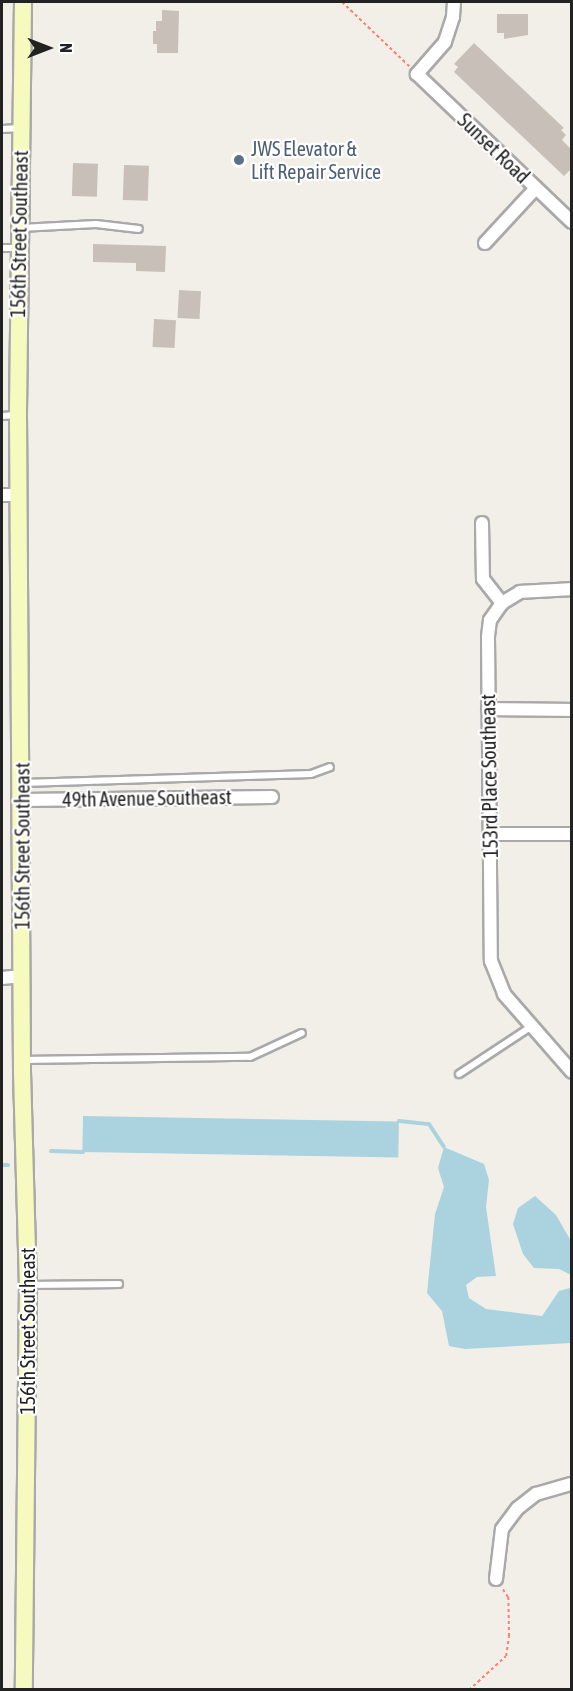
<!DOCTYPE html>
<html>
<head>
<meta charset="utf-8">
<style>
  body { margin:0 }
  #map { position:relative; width:573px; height:1691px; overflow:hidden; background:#f2efe9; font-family:"Asap Condensed",sans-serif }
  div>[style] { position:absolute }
  .water>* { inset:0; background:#aad3df; transform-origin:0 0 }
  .stream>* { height:4px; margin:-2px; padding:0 2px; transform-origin:2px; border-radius:2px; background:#aad3df }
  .building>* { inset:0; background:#c7bfb8; transform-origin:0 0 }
  .path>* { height:2px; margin-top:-1px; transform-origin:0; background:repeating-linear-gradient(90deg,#fa8072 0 3px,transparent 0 6px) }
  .roads { filter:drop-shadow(2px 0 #a9a9a9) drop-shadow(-2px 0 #a9a9a9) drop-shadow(0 2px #a9a9a9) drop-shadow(0 -2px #a9a9a9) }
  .lane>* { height:6px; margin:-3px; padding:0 3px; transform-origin:3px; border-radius:3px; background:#fff }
  .street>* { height:12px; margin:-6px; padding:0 6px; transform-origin:6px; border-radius:6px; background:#fff }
  .secondary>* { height:16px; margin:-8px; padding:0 8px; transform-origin:8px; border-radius:8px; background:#f7fabf }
  .dots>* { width:16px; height:16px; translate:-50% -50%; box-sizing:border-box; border:3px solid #fff; border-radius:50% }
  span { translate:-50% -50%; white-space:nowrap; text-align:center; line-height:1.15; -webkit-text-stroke:4.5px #fff; paint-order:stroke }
  .service-label { font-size:20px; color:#4e5e75 }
  .left { translate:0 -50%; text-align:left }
  .street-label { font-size:20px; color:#222 }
  .frame { position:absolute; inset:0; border:3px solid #222; pointer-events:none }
  .north { position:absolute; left:18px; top:18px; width:60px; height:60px; -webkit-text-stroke:4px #fff; paint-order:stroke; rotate:90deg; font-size:16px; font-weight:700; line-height:24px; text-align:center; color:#222 }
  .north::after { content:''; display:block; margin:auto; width:21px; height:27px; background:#222; clip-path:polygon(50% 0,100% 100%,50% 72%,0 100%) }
</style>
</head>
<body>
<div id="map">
  <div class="water">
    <i style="left:83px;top:1116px;width:316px;height:36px;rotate:1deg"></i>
    <i style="clip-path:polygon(444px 1147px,484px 1164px,489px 1180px,486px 1207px,496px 1276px,477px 1277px,466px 1285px,469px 1298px,486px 1309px,542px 1316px,559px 1291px,570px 1288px,571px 1275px,559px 1269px,534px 1268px,523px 1254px,513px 1224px,518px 1208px,535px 1196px,556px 1215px,571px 1241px,571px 1343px,465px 1349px,449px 1346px,442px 1311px,427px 1293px,435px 1214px,444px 1187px,438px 1168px)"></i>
  </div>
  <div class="stream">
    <i style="left:399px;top:1121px;width:30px;rotate:6deg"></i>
    <i style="left:429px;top:1124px;width:27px;rotate:57deg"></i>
    <i style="left:51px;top:1151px;width:32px;rotate:2deg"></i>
    <i style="left:2px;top:1165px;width:6px"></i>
  </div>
  <div class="building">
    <i style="clip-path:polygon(162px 10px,179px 11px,178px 53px,157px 53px,157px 44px,153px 44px,153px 31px,156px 31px,156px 21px,162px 21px)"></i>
    <i style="clip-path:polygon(497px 14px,528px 14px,528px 35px,504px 39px,504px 33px,497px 33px)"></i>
    <i style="clip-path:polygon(474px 43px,564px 128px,561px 130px,566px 135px,562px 140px,572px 150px,572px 168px,564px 176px,454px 72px,458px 67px,454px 64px)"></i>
    <i style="left:73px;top:163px;width:25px;height:33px;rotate:2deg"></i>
    <i style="left:124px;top:165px;width:25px;height:35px;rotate:2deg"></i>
    <i style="clip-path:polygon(93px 244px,166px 246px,165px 272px,136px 271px,136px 263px,93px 262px)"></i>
    <i style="left:179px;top:290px;width:22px;height:28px;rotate:3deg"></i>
    <i style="left:154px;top:319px;width:22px;height:28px;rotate:3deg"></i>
  </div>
  <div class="path">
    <i style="left:342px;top:2px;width:93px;rotate:43.7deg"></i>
    <i style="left:469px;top:1690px;width:50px;rotate:-42.6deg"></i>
    <i style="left:506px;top:1656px;width:20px;rotate:-81deg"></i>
    <i style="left:509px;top:1636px;width:39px;rotate:-91deg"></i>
    <i style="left:508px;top:1597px;width:11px;rotate:-124deg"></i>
  </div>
  <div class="roads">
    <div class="lane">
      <i style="left:2px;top:129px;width:18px;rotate:-3deg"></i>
      <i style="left:20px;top:228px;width:76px;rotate:-3deg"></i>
      <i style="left:96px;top:224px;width:43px;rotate:6.6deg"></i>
      <i style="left:2px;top:248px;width:17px"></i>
      <i style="left:2px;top:416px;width:14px;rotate:-4deg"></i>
      <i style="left:23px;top:783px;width:288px;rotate:-1.8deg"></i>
      <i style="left:311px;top:774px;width:20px;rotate:-20deg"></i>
      <i style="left:22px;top:1060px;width:228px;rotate:-0.8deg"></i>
      <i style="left:250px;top:1057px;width:57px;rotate:-24.8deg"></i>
      <i style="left:459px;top:1074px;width:87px;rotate:-33.3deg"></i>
      <i style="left:30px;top:1285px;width:89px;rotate:-0.6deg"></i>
    </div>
    <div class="street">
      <i style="left:454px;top:2px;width:15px;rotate:94deg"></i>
      <i style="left:453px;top:17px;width:26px;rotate:108deg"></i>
      <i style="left:445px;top:42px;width:43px;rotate:131.2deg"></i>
      <i style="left:417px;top:74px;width:214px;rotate:43.7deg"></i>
      <i style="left:485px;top:243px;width:75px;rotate:-47.2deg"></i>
      <i style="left:2px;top:495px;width:17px"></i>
      <i style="left:482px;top:523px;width:56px;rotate:89deg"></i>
      <i style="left:483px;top:579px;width:31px;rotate:52deg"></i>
      <i style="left:502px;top:603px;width:21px;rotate:125deg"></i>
      <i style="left:490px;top:620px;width:17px;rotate:97deg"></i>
      <i style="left:488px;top:637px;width:324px;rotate:89.5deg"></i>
      <i style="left:491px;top:961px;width:35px;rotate:68deg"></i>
      <i style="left:504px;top:994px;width:103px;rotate:48.9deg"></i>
      <i style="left:502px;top:603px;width:21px;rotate:-31deg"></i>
      <i style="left:520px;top:592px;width:52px;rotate:-3.3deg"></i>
      <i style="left:488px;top:709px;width:84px;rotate:0.7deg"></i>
      <i style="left:22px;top:800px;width:250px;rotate:-0.7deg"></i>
      <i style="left:490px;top:834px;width:82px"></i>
      <i style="left:2px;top:978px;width:20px;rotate:-6deg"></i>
      <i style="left:496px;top:1579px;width:50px;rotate:-83.2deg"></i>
      <i style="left:502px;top:1529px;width:26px;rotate:-53deg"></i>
      <i style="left:518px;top:1508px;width:23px;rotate:-38deg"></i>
      <i style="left:536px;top:1494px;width:37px;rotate:-16deg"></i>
    </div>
    <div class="secondary">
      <i style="left:23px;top:2px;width:413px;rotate:90.7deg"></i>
      <i style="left:18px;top:415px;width:657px;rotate:89.65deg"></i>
      <i style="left:22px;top:1072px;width:213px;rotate:88.4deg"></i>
      <i style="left:28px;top:1285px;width:405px;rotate:90.6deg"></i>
    </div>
  </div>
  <div class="dots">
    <i style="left:239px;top:160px;background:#5c6f8a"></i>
  </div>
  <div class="service-label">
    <span class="left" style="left:251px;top:160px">JWS Elevator &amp;<br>Lift Repair Service</span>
  </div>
  <div class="street-label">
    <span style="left:494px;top:148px;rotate:44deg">Sunset Road</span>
    <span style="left:19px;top:234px;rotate:-89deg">156th Street Southeast</span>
    <span style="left:489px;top:776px;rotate:-91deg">153rd Place Southeast</span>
    <span style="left:147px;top:798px;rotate:-1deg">49th Avenue Southeast</span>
    <span style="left:22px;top:846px;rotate:-90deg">156th Street Southeast</span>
    <span style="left:27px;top:1331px;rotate:-90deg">156th Street Southeast</span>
  </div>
  <div class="frame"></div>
  <div class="north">N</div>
</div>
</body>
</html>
